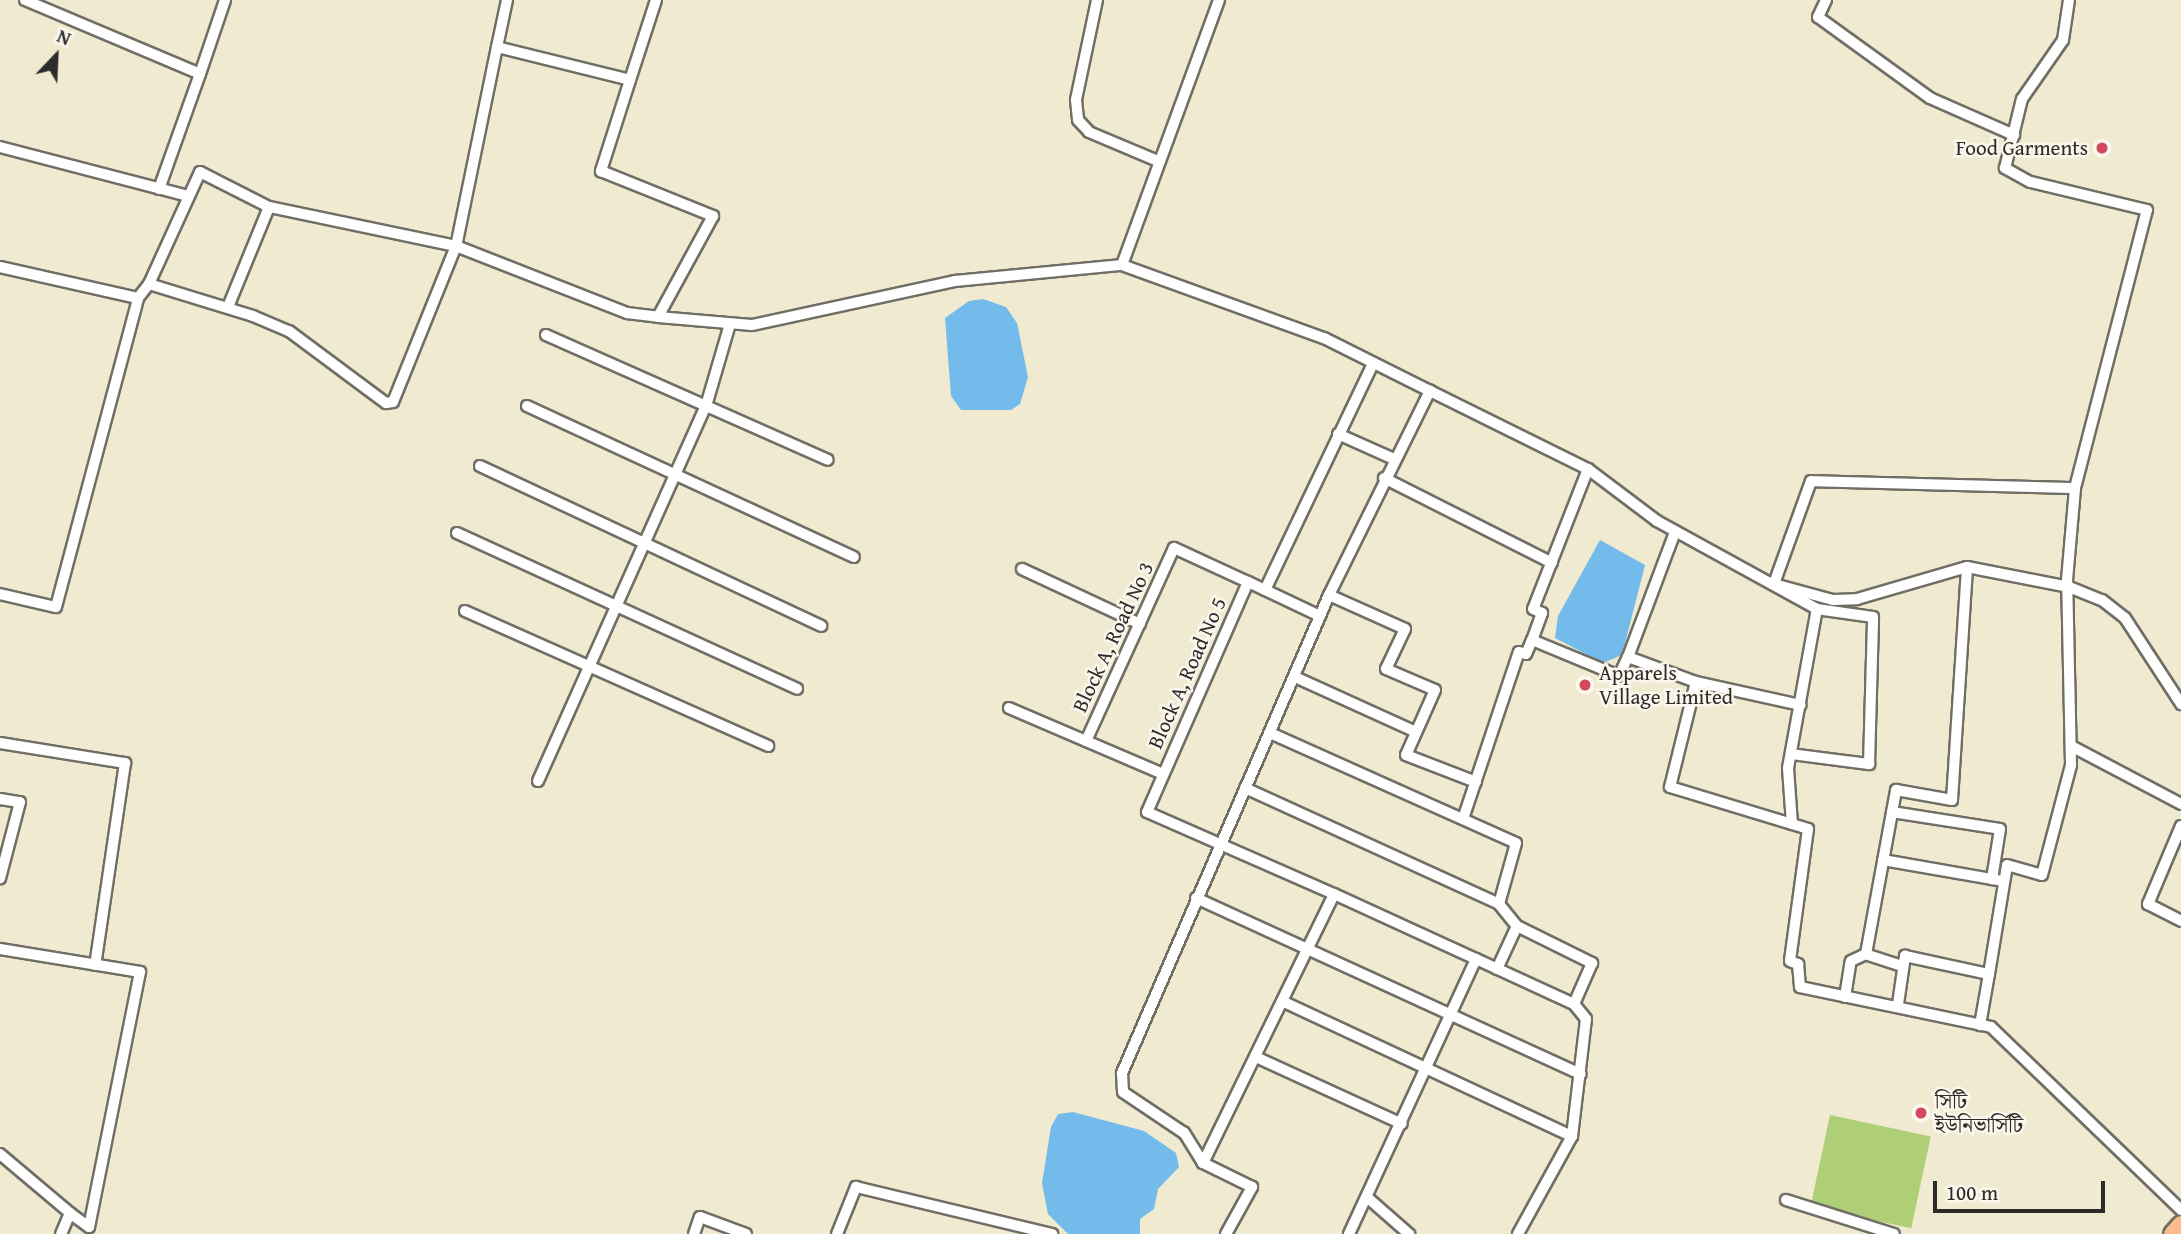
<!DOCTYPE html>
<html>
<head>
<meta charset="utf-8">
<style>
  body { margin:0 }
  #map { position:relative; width:2181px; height:1234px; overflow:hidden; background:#f0ead1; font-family:"Gentium Book Plus","Noto Serif Bengali",serif }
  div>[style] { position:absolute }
  .green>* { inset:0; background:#afcf77; transform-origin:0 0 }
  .water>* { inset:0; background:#72bbea }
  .roads { filter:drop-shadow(2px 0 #706e65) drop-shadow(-2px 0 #706e65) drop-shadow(0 2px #706e65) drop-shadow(0 -2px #706e65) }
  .street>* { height:10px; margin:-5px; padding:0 5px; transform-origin:5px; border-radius:5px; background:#fff }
  .highway>* { height:19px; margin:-9.5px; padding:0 9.5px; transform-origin:9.5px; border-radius:9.5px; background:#fbbb8c }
  .dots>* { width:19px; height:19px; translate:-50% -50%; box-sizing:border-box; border:4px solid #fbf7ec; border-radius:50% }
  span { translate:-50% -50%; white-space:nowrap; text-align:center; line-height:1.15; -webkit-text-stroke:5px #fbf7ec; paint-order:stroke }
  .poi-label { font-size:21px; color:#2b2b2b }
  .right { translate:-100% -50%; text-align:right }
  .left { translate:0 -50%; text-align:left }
  .street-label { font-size:21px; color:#2b2b2b }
  .north { position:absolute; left:21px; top:21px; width:70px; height:70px; -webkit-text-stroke:5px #fbf7ec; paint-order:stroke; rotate:23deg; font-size:19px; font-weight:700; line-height:28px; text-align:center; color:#2b2b2b }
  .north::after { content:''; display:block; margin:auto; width:24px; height:32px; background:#2b2b2b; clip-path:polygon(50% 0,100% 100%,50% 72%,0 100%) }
  .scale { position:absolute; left:1933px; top:1181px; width:172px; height:32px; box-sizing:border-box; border:4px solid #2b2b2b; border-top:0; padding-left:9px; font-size:21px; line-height:24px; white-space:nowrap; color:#2b2b2b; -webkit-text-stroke:5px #fbf7ec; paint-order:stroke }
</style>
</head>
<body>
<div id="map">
  <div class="green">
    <i style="left:1830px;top:1115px;width:103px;height:94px;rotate:12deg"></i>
  </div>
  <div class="water">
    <i style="clip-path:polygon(983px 299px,1006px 307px,1017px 323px,1028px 377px,1020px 404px,1011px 410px,961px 410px,951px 396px,945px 318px,969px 301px)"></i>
    <i style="clip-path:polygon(1600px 540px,1645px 565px,1622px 655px,1603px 663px,1555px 638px,1558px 616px)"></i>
    <i style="clip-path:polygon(1073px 1112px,1144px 1131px,1176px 1153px,1179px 1167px,1158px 1189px,1154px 1209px,1140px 1219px,1140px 1234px,1068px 1234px,1048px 1214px,1042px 1183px,1051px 1127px,1058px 1114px)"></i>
  </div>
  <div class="roads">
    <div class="street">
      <i style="left:25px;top:0;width:190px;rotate:22.9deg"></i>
      <i style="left:200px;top:74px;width:78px;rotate:-71.3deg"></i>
      <i style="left:507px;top:0;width:48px;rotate:102deg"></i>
      <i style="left:497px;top:47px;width:137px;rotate:13.9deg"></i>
      <i style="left:630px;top:80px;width:96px;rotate:107.7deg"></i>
      <i style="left:601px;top:171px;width:121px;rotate:21.9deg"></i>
      <i style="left:713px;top:216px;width:115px;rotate:118.6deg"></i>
      <i style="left:658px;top:317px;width:94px;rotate:4.9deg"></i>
      <i style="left:752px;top:325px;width:208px;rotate:-12.2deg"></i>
      <i style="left:955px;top:281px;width:168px;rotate:-5.5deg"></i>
      <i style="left:1122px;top:265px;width:215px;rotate:19.9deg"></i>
      <i style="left:1324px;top:338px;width:119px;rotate:26.6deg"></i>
      <i style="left:1097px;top:0;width:102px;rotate:101.9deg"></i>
      <i style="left:1076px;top:100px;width:20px;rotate:84deg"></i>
      <i style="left:1078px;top:120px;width:16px;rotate:47deg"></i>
      <i style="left:1089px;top:132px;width:75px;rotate:22.8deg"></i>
      <i style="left:1826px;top:0;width:19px;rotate:115deg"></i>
      <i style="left:1818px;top:17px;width:138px;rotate:35.9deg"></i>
      <i style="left:1930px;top:98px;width:92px;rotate:23.8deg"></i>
      <i style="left:497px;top:47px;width:203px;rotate:101.6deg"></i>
      <i style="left:456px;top:246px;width:184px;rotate:21.4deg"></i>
      <i style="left:627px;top:313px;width:31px;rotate:7deg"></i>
      <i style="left:630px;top:80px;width:84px;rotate:-72deg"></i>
      <i style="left:0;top:147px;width:194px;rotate:14.6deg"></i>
      <i style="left:159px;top:189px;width:122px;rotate:-70.4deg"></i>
      <i style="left:1122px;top:265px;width:282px;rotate:-69.9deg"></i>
      <i style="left:0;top:267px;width:141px;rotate:12.7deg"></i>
      <i style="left:138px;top:298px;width:18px;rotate:-52deg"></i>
      <i style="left:149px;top:284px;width:109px;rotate:17.1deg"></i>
      <i style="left:253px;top:316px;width:39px;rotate:23deg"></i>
      <i style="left:289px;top:331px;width:121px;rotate:36.6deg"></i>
      <i style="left:386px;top:403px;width:7px;rotate:-8deg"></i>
      <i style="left:393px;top:402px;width:168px;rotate:-68deg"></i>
      <i style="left:456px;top:246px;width:191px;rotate:-168.2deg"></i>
      <i style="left:269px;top:207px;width:108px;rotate:112.3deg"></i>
      <i style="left:149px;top:284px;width:123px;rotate:-65.5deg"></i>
      <i style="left:200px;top:172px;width:77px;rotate:26.9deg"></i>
      <i style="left:546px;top:335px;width:308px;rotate:23.9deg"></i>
      <i style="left:527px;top:406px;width:360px;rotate:24.8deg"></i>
      <i style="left:1338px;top:434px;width:61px;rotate:24.1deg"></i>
      <i style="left:480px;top:466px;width:377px;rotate:25.1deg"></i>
      <i style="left:1384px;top:478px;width:188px;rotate:26.8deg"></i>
      <i style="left:2075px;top:488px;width:264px;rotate:-178.5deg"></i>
      <i style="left:1811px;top:481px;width:109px;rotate:109.8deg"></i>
      <i style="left:1774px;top:584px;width:61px;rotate:15.2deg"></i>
      <i style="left:1833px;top:600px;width:24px;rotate:-2deg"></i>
      <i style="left:1857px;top:599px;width:115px;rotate:-16.2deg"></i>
      <i style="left:1967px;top:567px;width:104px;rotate:11.1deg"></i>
      <i style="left:2069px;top:587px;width:35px;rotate:22deg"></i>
      <i style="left:2102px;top:600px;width:29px;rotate:38deg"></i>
      <i style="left:2125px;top:618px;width:103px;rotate:56.9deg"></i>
      <i style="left:457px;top:533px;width:374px;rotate:24.6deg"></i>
      <i style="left:1022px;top:569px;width:130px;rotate:25deg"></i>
      <i style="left:1265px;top:590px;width:250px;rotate:-64.5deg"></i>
      <i style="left:0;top:594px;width:57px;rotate:13.1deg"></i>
      <i style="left:56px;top:607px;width:320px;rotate:-75.1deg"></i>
      <i style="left:1329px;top:595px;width:83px;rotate:24.1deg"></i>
      <i style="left:1405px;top:629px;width:44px;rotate:115.4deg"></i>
      <i style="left:1386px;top:669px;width:53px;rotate:23.2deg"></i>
      <i style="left:1435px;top:690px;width:71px;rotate:114deg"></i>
      <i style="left:1406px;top:755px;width:75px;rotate:21.1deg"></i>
      <i style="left:465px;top:611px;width:332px;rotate:24deg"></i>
      <i style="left:1320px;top:616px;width:80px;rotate:-154.7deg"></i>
      <i style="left:1248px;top:582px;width:251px;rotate:113.7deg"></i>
      <i style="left:1147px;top:812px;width:204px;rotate:23.7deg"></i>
      <i style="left:1628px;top:657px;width:134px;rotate:-69.4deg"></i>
      <i style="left:1295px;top:677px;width:133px;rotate:24.4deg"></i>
      <i style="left:1696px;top:682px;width:107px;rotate:12.4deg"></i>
      <i style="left:1009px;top:708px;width:168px;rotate:23.2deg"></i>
      <i style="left:1086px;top:741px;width:212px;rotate:-65.5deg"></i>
      <i style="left:1174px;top:548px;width:81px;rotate:24.7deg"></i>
      <i style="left:0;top:743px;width:127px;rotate:9.1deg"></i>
      <i style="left:125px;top:763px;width:204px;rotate:98.4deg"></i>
      <i style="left:2073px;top:747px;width:122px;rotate:27.8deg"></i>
      <i style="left:1791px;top:754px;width:79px;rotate:7.3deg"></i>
      <i style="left:1869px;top:764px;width:147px;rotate:-88.4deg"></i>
      <i style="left:1873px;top:617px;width:57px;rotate:-171.9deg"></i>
      <i style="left:538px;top:781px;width:411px;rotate:-65.9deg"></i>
      <i style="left:706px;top:406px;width:85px;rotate:-73.7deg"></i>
      <i style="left:1245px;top:788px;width:279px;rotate:24.5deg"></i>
      <i style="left:1499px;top:904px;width:63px;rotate:-74.4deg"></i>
      <i style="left:1516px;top:843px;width:269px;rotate:-155.9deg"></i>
      <i style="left:0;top:799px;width:20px;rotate:9deg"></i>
      <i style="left:20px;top:802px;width:79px;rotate:104.7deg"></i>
      <i style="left:1892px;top:812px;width:109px;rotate:8.9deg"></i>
      <i style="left:2000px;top:829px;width:51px;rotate:99.1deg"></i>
      <i style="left:1463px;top:819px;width:176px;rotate:-71.5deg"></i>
      <i style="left:1519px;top:652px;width:7px;rotate:16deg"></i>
      <i style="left:1526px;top:654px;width:15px;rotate:-67deg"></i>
      <i style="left:1792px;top:824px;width:56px;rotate:-94.1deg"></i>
      <i style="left:1788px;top:768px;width:162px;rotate:-79.7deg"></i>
      <i style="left:1817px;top:609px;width:183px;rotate:-151.2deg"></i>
      <i style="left:1657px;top:521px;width:86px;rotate:-143deg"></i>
      <i style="left:1588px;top:469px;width:150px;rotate:111.4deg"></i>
      <i style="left:1533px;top:609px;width:10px;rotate:24deg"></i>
      <i style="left:1542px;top:613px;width:29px;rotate:110deg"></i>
      <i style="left:1532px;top:640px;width:94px;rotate:22.5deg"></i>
      <i style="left:1619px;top:676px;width:21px;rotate:-65deg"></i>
      <i style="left:1628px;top:657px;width:72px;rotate:20.2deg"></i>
      <i style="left:1696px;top:682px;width:108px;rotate:103.9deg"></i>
      <i style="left:1670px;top:787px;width:144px;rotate:16.9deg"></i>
      <i style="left:1808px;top:829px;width:133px;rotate:97.8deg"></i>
      <i style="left:1790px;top:961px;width:9px;rotate:21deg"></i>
      <i style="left:1798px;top:964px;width:23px;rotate:85deg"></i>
      <i style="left:1800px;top:987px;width:195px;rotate:11.8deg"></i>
      <i style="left:1991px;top:1027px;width:264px;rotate:43.9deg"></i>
      <i style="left:2181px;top:826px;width:85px;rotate:112.9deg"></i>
      <i style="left:2148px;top:904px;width:37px;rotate:27deg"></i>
      <i style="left:1883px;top:860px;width:117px;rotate:9.9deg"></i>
      <i style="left:1196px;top:898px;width:423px;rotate:24.6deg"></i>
      <i style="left:1499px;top:904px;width:28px;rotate:51deg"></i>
      <i style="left:1517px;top:926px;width:84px;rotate:26.3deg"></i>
      <i style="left:1592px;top:963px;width:45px;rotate:113.7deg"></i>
      <i style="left:0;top:949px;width:142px;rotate:9.3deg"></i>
      <i style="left:140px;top:972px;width:260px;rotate:101.3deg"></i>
      <i style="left:89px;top:1227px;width:24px;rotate:-144deg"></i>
      <i style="left:1476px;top:959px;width:108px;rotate:24.7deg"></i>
      <i style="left:1574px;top:1004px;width:19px;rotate:51deg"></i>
      <i style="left:1586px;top:1019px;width:118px;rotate:96.8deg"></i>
      <i style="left:1572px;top:1136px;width:112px;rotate:118.9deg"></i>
      <i style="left:1902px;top:966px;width:38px;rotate:-162deg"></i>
      <i style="left:1866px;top:954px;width:167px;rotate:-79.6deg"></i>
      <i style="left:1896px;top:790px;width:57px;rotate:10.1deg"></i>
      <i style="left:1952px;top:800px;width:233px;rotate:-86.3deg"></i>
      <i style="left:1497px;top:969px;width:47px;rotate:-65.1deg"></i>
      <i style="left:1989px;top:974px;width:110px;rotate:-80.6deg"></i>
      <i style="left:2007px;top:865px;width:36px;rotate:16deg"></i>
      <i style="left:2042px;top:875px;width:114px;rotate:-75.2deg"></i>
      <i style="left:2071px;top:765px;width:185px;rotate:-91.2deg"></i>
      <i style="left:2067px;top:580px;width:92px;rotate:-85deg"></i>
      <i style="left:2075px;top:488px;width:287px;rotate:-75.5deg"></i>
      <i style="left:2147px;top:210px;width:120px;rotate:-166.5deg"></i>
      <i style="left:2030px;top:182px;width:29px;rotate:-151deg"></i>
      <i style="left:2005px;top:168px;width:71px;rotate:-76.2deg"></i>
      <i style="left:2022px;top:99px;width:72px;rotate:-55.2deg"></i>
      <i style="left:2063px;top:40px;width:40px;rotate:-81.5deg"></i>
      <i style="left:1845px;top:997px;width:36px;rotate:-81deg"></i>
      <i style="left:1851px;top:961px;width:17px;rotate:-25deg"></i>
      <i style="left:1284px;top:1002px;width:318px;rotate:25deg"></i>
      <i style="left:1898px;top:1004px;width:49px;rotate:-81.7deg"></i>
      <i style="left:1905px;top:956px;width:86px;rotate:12.1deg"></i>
      <i style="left:1989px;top:974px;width:52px;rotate:100deg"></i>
      <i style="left:1258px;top:1058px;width:158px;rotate:24.6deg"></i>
      <i style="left:0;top:1154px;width:92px;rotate:40.1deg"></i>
      <i style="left:70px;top:1213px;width:23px;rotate:113deg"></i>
      <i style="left:1203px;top:1163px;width:36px;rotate:-122deg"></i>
      <i style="left:1184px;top:1133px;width:73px;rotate:-146.1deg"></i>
      <i style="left:1123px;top:1092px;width:19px;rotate:-93deg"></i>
      <i style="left:1122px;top:1073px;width:521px;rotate:-66.58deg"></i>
      <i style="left:1329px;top:595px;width:228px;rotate:-63.7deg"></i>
      <i style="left:1430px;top:391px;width:176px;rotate:26.3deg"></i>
      <i style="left:1368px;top:1198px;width:55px;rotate:41.3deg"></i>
      <i style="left:1786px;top:1200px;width:113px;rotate:17.5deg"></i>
      <i style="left:694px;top:1234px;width:18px;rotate:-71deg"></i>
      <i style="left:700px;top:1217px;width:49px;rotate:20.3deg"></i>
      <i style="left:837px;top:1234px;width:51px;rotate:-68deg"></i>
      <i style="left:856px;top:1187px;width:202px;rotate:13.5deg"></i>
      <i style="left:1226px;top:1234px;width:54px;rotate:-61deg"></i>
      <i style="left:1252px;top:1187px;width:55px;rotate:-153.9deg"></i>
      <i style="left:1203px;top:1163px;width:299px;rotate:-64deg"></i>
      <i style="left:1334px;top:894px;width:156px;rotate:24.6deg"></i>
      <i style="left:1476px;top:959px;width:303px;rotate:114.8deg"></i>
    </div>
    <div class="highway">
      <i style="left:2173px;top:1234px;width:12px;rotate:-48deg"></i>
    </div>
  </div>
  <div class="dots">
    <i style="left:2102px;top:148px;background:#d1495b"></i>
    <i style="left:1585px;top:685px;background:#d1495b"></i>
    <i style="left:1921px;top:1113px;background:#d1495b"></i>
  </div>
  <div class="poi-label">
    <span class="right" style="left:2088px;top:148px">Food Garments</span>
    <span class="left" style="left:1599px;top:685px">Apparels<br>Village Limited</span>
    <span class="left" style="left:1935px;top:1113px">সিটি<br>ইউনিভার্সিটি</span>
  </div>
  <div class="street-label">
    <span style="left:1113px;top:637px;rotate:-65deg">Block A, Road No 3</span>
    <span style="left:1187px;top:673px;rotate:-66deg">Block A, Road No 5</span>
  </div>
  <div class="north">N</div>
  <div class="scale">100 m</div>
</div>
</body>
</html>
